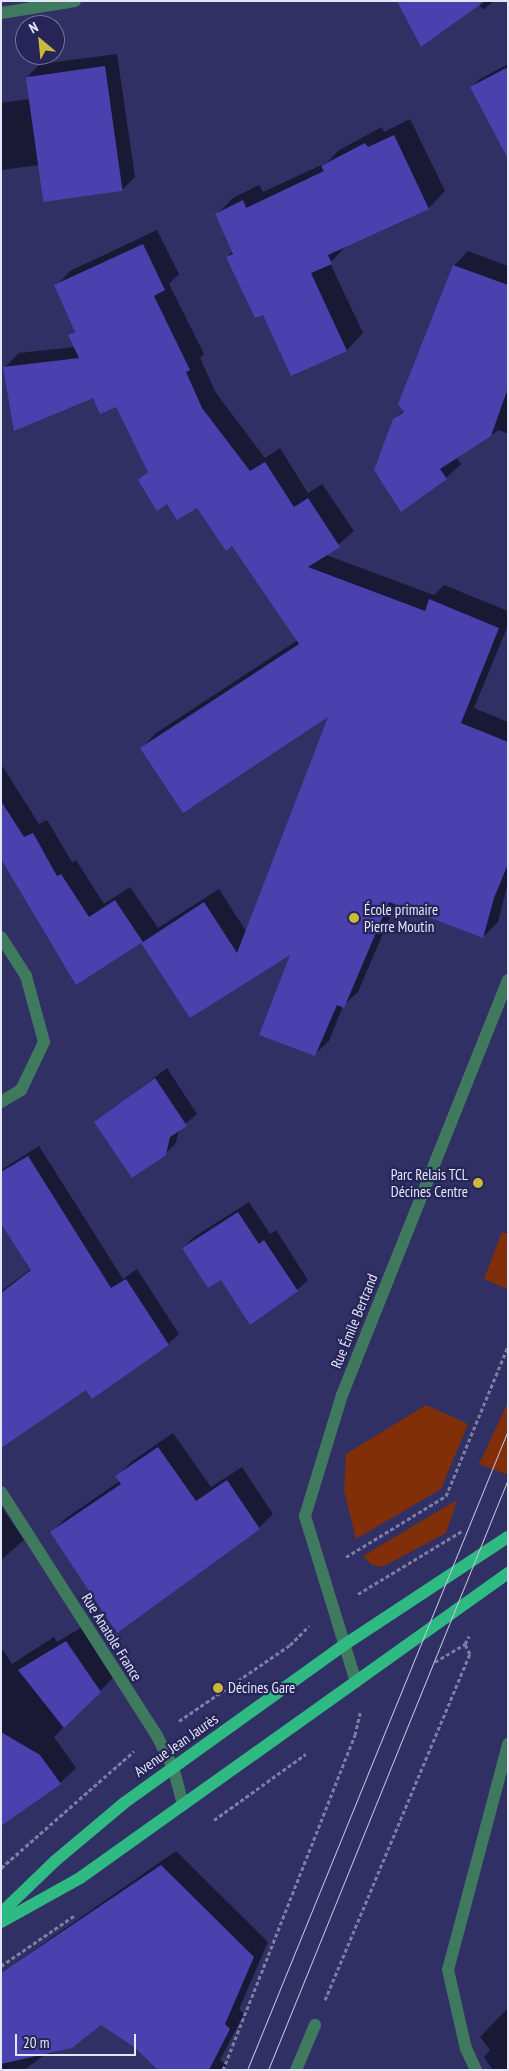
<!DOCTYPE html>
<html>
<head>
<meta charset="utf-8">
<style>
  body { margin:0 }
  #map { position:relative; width:509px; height:2071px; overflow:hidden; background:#303064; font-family:"PT Sans Narrow",sans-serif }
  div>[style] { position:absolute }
  .green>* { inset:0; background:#802f08 }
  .shadow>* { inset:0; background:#0007 }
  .building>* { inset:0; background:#4a40ae; transform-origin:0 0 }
  .path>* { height:3px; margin-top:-1.5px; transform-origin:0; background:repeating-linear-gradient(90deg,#7d7ea4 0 4px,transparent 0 6.5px) }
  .minor>* { height:12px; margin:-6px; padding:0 6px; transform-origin:6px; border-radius:6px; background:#407a5e }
  .major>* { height:12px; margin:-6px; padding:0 6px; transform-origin:6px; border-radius:6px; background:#2eba82 }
  .tram>* { height:1px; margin:-0.5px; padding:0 0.5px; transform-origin:0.5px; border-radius:0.5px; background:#c4c6e0 }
  .dots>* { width:14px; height:14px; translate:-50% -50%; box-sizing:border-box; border:2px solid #272558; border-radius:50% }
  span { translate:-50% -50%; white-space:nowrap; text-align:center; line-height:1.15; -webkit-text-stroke:4.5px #272558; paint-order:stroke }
  .poi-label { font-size:15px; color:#e4e6fa }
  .left { translate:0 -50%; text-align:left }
  .right { translate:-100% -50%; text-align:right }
  .street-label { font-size:15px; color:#e4e6fa }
  .frame { position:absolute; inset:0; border:2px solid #e4e6fa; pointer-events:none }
  .north { position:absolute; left:15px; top:15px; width:50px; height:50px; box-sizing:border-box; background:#272558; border:1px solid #737299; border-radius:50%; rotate:332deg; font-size:14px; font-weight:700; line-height:20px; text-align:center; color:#e4e6fa }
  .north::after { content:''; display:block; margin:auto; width:18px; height:22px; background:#cbb939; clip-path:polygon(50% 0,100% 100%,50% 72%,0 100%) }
  .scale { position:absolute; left:15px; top:2034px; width:121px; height:22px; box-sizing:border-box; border:2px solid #e4e6fa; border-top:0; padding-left:6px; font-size:15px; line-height:18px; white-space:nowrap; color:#e4e6fa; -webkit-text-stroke:4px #272558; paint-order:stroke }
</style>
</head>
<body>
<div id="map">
  <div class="green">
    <i style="clip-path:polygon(502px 1232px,508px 1234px,507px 1289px,484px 1279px)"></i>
    <i style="clip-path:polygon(508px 1402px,508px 1475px,479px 1464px)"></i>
    <i style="clip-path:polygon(426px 1405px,468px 1424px,441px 1489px,356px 1539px,344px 1490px,346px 1454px)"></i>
    <i style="clip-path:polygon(457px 1500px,446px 1533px,382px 1567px,372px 1565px,363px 1556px)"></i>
  </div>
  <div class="shadow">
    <i style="clip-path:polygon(408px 1px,494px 1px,483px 10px,479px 4px)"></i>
    <i style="clip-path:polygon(117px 54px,135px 177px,122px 190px,39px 165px,1px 170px,1px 103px,30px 99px,27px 77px,40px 64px)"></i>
    <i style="clip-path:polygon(508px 64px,508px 154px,471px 88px,480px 79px)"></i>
    <i style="clip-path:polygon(410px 119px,445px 191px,429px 208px,347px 245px,330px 263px,363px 333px,347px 350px,292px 375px,264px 314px,227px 257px,233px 251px,217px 214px,233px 198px,259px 185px,263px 192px,328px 162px,339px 150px,382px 127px,384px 132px)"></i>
    <i style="clip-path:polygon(157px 230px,179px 274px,169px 284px,204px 354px,200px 358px,216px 393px,265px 458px,280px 448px,308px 493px,322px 484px,354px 531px,326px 555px,434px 595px,444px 585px,508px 611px,508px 625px,474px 708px,508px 722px,508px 883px,498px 922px,483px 937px,396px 903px,358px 992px,343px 1006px,329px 1041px,314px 1055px,292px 952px,191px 1016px,142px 942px,76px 983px,1px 857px,1px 764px,39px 824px,47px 820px,72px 862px,76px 860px,104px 904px,130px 887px,158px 928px,219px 889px,246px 931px,330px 713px,142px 748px,156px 733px,298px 640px,233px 544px,198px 506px,167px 502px,140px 480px,149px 471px,116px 405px,5px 367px,19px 353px,75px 347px,70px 335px,76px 330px,56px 286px,70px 271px)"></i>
    <i style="clip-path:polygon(468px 251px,508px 266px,508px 434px,499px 430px,456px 457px,461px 464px,446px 478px,394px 419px,404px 410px,454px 266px)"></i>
    <i style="clip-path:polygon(167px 1068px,197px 1114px,179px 1129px,176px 1143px,165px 1154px,96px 1122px)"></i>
    <i style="clip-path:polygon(39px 1146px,123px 1279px,137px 1269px,179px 1334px,168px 1344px,86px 1388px,1px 1386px,1px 1291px,31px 1269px,1px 1193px,1px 1170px)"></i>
    <i style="clip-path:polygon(249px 1202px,270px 1234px,276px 1230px,308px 1280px,297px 1290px,221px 1278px,183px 1248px,194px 1237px)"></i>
    <i style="clip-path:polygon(173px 1433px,211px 1487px,242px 1467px,273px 1514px,259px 1528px,51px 1533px,66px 1518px,120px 1481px,117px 1476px,131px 1462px)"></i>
    <i style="clip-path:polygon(1px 1506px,24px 1540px,1px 1560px)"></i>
    <i style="clip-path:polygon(82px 1627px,115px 1676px,54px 1737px,76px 1768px,60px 1783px,1px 1825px,1px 1647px,12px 1664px,54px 1637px,57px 1642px)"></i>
    <i style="clip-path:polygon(176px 1851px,268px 1942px,239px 2009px,244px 2014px,220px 2060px,226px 2065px,225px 2070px,159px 2070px,134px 2046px,101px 2023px,71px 2047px,43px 2056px,24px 2070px,1px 2070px,1px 1973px)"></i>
    <i style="clip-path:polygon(508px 2008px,508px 2070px,493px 2070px,484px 2057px,490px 2050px,480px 2037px)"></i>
  </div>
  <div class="building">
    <i style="clip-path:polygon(397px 1px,485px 1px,421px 47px)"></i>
    <i style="left:105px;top:66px;width:126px;height:80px;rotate:82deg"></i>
    <i style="clip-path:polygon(508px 67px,508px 159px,470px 87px)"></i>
    <i style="clip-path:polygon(394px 135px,429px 209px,328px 255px,332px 264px,311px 273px,347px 351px,291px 376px,263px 315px,255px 318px,226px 257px,233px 254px,215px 214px,243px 200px,246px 208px,324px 171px,321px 166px,365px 143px,368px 147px)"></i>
    <i style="clip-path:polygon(143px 244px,165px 290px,154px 296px,190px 370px,186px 372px,202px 408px,250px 471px,265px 462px,294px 507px,308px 498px,340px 547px,308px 567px,425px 611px,429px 599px,499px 628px,461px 723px,508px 742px,508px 864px,494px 898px,483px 938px,389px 902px,344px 1008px,337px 1005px,315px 1056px,259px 1035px,290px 955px,190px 1018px,141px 943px,76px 985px,1px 859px,1px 801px,24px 837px,33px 833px,57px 876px,61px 874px,89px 917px,115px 900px,143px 942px,204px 902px,237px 953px,328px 717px,183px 813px,140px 748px,299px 644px,232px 546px,226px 551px,197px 508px,177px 520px,167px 504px,157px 511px,138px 480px,148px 472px,116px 407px,100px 414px,93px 398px,14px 431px,3px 367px,79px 358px,68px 335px,75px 332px,54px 285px)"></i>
    <i style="clip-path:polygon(453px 265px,508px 285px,508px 388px,491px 436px,440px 469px,447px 479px,401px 512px,374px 470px,393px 419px,404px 412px,398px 404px)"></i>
    <i style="clip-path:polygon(155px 1078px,187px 1126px,170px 1137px,166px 1155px,132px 1178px,94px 1122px)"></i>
    <i style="clip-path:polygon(28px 1156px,111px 1288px,126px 1279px,169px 1345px,92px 1399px,86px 1390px,1px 1448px,1px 1293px,31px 1270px,1px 1224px,1px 1172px)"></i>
    <i style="clip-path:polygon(238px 1212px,259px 1244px,264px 1240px,298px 1291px,250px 1325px,221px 1280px,208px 1288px,182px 1248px)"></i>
    <i style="clip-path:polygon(158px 1447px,196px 1501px,227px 1480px,260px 1529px,117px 1633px,50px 1532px,121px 1484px,115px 1476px)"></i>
    <i style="clip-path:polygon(66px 1641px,101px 1692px,64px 1728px,18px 1670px)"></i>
    <i style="clip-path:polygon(1px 1732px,40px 1755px,61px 1784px,1px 1826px)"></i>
    <i style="clip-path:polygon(161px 1865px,254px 1957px,225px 2024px,230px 2029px,209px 2070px,158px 2070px,134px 2047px,101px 2025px,72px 2048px,1px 2064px,1px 1973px)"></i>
  </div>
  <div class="path">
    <i style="left:346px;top:1557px;width:117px;rotate:-31.4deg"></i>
    <i style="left:446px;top:1496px;width:162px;rotate:-67.5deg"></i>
    <i style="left:358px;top:1594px;width:122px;rotate:-31.2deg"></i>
    <i style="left:435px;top:1662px;width:35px;rotate:-31deg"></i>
    <i style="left:465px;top:1644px;width:9px;rotate:-63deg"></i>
    <i style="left:179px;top:1721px;width:135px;rotate:-34.4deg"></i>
    <i style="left:290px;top:1645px;width:27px;rotate:-45deg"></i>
    <i style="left:214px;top:1820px;width:113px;rotate:-35.7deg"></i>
    <i style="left:1px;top:1868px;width:177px;rotate:-41.3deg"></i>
    <i style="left:1px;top:1966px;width:90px;rotate:-34.6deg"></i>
    <i style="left:325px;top:2000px;width:375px;rotate:-67.3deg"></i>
    <i style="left:470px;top:1654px;width:11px;rotate:-117deg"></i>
    <i style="left:223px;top:2070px;width:360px;rotate:-68.5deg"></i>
    <i style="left:355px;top:1735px;width:23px;rotate:-77deg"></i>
  </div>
  <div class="minor">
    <i style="left:1px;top:13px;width:75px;rotate:-9.2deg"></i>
    <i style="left:1px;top:937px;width:46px;rotate:57.3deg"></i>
    <i style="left:26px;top:976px;width:68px;rotate:74.7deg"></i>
    <i style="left:44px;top:1042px;width:53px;rotate:115.6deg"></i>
    <i style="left:21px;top:1090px;width:23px;rotate:149deg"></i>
    <i style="left:1px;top:1492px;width:290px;rotate:57.4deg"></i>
    <i style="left:157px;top:1736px;width:35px;rotate:63deg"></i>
    <i style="left:173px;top:1767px;width:39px;rotate:75deg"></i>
    <i style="left:356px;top:1682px;width:174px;rotate:-107.1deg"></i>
    <i style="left:305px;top:1516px;width:127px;rotate:-73deg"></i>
    <i style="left:342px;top:1395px;width:447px;rotate:-68.2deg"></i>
    <i style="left:296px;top:2070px;width:49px;rotate:-67.1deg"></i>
    <i style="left:476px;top:2070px;width:23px;rotate:-115deg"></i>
    <i style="left:466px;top:2049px;width:81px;rotate:-102.8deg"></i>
    <i style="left:448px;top:1970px;width:234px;rotate:-75.1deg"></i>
  </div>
  <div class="major">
    <i style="left:1px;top:1913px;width:75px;rotate:-43.9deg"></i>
    <i style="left:55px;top:1861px;width:90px;rotate:-40deg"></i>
    <i style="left:124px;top:1803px;width:271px;rotate:-35.7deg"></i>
    <i style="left:344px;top:1645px;width:196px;rotate:-33.4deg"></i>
    <i style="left:1px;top:1922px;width:90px;rotate:-29.1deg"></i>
    <i style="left:80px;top:1878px;width:526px;rotate:-35.47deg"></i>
  </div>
  <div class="tram">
    <i style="left:247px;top:2070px;width:691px;rotate:-67.81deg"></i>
    <i style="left:268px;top:2070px;width:638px;rotate:-67.9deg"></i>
  </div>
  <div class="dots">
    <i style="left:354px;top:918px;background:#cbb939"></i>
    <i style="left:478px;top:1183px;background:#cbb939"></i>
    <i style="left:218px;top:1688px;background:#cbb939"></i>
  </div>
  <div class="poi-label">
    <span class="left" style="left:364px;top:918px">École primaire<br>Pierre Moutin</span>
    <span class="right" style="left:468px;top:1183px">Parc Relais TCL<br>Décines Centre</span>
    <span class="left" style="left:228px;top:1688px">Décines Gare</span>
  </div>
  <div class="street-label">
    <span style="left:354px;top:1321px;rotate:-68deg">Rue Émile Bertrand</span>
    <span style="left:112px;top:1637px;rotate:58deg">Rue Anatole France</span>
    <span style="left:176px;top:1745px;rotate:-35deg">Avenue Jean Jaurès</span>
  </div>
  <div class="frame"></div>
  <div class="north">N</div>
  <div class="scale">20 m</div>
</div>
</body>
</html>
